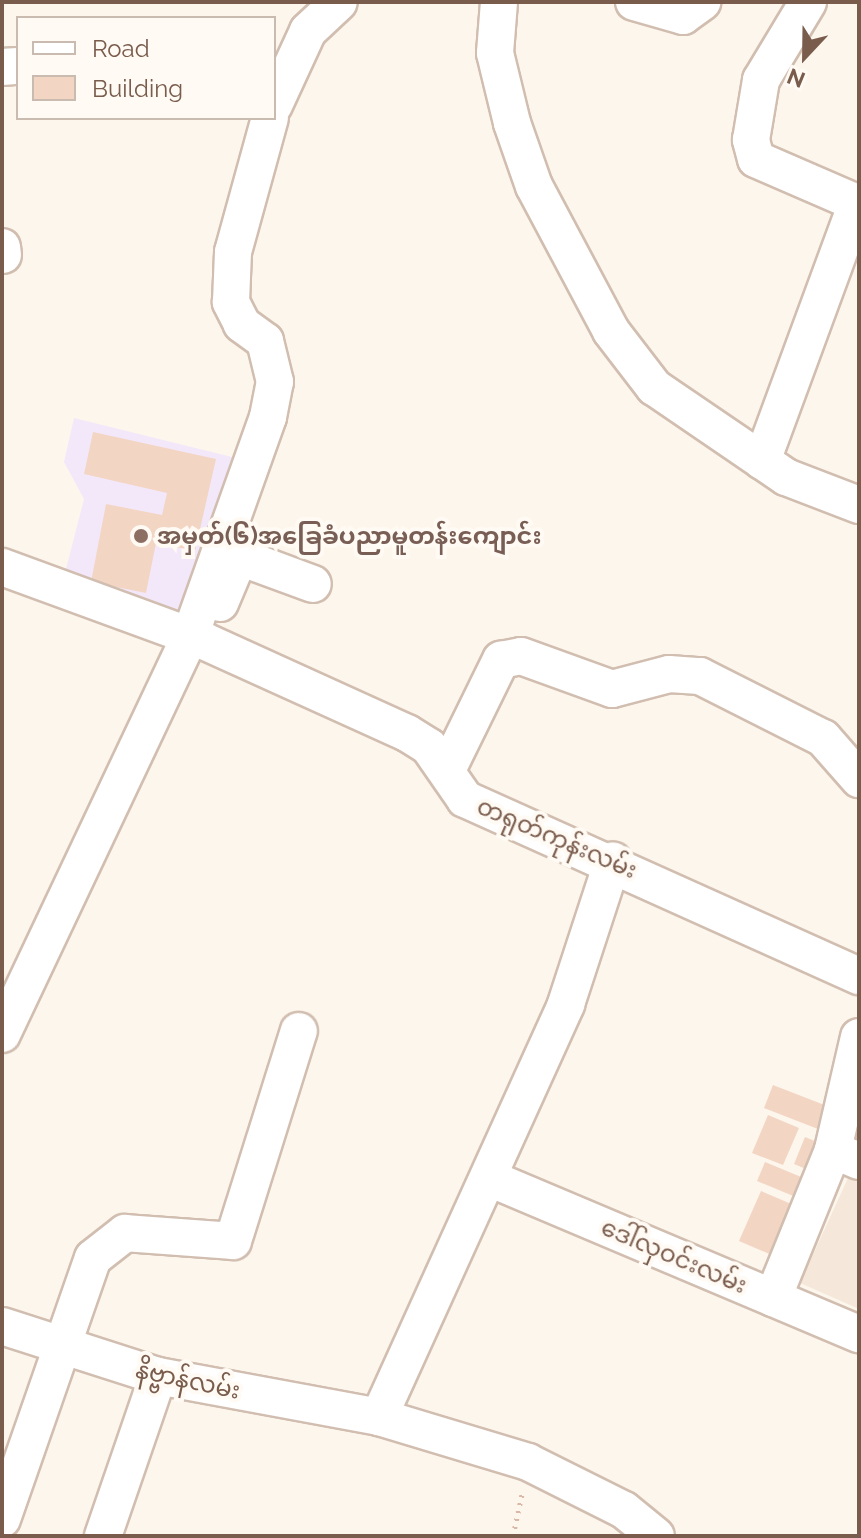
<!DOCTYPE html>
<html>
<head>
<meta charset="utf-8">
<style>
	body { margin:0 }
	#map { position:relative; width:861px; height:1538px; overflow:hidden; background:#fdf6ec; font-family:Raleway,"Noto Sans Myanmar",sans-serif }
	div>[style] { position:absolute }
	.residential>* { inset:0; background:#f5e8da }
	.education>* { inset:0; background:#f3e8fa }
	.building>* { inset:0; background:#f3d5c3 }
	.path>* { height:5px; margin-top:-2.5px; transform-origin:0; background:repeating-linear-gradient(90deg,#d9b8a5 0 2px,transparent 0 8px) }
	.roads { filter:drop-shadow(2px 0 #d1beb0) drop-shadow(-2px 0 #d1beb0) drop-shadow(0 2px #d1beb0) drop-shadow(0 -2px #d1beb0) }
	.minor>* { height:36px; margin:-18px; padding:0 18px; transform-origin:18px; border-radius:18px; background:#fff }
	.dots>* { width:22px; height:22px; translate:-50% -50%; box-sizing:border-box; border:4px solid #fffaf3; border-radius:50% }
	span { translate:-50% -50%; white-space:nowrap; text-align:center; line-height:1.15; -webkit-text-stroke:8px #fffaf3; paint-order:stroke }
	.education-label { font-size:24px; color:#785e54; font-weight:700 }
	.left { translate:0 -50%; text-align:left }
	.street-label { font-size:24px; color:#7a5c4d }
	.frame { position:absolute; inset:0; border:4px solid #7a5c4d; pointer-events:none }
	.legend { position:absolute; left:16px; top:16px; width:260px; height:104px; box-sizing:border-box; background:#fffaf3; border:2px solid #cabbb1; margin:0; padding:10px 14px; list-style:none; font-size:24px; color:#7a5c4d }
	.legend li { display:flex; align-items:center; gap:16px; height:40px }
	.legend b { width:40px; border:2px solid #cabbb1 }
	.north { position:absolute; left:765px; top:16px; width:80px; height:80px; -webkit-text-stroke:6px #fffaf3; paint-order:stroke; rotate:202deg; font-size:22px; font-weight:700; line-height:32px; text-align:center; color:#7a5c4d }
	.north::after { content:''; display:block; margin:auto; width:28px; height:36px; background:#7a5c4d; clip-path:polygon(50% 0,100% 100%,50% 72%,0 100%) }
</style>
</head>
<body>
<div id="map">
	<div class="residential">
		<i style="clip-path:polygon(859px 1154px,859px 1309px,800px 1283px)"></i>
	</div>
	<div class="education">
		<i style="clip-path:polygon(74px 418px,236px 458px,181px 612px,65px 573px,84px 499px,64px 462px)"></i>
	</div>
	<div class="building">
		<i style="clip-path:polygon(93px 432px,216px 459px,195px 551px,156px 543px,146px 593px,91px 582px,106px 504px,162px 515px,167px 493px,84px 474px)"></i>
		<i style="clip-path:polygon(773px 1085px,827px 1106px,818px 1129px,764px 1108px)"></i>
		<i style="clip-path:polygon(768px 1115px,799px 1128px,783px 1165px,752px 1153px)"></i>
		<i style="clip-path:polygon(805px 1137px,827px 1146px,816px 1173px,794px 1164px)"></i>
		<i style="clip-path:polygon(765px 1162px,806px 1179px,798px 1198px,757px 1181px)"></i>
		<i style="clip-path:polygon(761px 1191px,796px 1206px,774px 1256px,739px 1241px)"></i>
	</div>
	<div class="path">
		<i style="left:513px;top:1536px;width:43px;rotate:-77.9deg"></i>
	</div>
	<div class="roads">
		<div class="minor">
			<i style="left:499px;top:2px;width:51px;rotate:94.5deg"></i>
			<i style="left:495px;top:53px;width:72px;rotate:76.3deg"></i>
			<i style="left:512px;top:123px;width:67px;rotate:70.8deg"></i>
			<i style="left:534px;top:186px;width:164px;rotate:62deg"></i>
			<i style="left:611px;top:331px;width:71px;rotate:52.5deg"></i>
			<i style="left:654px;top:387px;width:160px;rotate:34.3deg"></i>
			<i style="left:786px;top:477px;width:78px;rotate:21deg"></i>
			<i style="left:634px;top:2px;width:51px;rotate:15.9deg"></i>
			<i style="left:683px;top:16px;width:24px;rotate:-36deg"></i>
			<i style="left:2px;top:67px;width:16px;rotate:-4deg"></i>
			<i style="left:274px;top:105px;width:81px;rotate:-65.3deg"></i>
			<i style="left:308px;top:31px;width:42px;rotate:-43.1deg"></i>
			<i style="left:2px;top:247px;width:8px;rotate:83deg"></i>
			<i style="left:762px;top:461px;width:275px;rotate:-69.8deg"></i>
			<i style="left:857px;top:203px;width:110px;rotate:-156.5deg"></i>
			<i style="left:756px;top:159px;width:20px;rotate:-105deg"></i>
			<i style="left:751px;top:140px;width:61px;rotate:-80.5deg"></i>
			<i style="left:761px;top:80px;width:91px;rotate:-58.9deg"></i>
			<i style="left:2px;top:567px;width:215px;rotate:20.1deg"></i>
			<i style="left:204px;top:641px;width:223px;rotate:24.4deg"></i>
			<i style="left:407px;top:733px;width:26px;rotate:32deg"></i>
			<i style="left:429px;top:747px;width:63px;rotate:55.3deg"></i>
			<i style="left:465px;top:799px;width:432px;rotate:24.2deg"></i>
			<i style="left:220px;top:603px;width:41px;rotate:-67.2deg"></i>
			<i style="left:236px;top:565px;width:13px;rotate:-23deg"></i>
			<i style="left:248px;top:560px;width:69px;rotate:20.3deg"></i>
			<i style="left:447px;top:770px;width:123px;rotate:-63.9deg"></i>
			<i style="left:501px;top:660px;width:20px;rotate:-11deg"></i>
			<i style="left:521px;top:656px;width:97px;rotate:19.9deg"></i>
			<i style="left:612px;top:689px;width:59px;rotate:-14.7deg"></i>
			<i style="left:669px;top:674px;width:31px;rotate:4deg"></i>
			<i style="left:700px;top:676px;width:138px;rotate:26.8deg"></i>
			<i style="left:823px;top:738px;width:55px;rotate:48.7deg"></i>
			<i style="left:2px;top:1034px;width:440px;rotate:-64.7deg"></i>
			<i style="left:190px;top:636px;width:232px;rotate:-70.4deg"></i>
			<i style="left:268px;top:417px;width:36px;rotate:-79deg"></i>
			<i style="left:275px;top:382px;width:42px;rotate:-103.7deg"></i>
			<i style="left:265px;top:341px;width:29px;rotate:-144deg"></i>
			<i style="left:242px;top:324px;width:25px;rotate:-117deg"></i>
			<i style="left:231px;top:302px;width:50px;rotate:-87.7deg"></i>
			<i style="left:233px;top:252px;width:139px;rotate:-74.6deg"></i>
			<i style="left:859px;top:1037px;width:116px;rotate:103deg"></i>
			<i style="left:833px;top:1150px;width:28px;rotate:23deg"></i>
			<i style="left:489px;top:1178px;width:402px;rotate:22.9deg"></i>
			<i style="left:773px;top:1298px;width:160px;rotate:-67.9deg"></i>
			<i style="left:2px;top:1326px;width:164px;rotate:17.8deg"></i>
			<i style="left:158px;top:1376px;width:225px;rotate:10.5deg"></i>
			<i style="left:379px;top:1417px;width:156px;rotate:16.8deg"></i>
			<i style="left:528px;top:1462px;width:107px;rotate:26.6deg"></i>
			<i style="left:624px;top:1510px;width:41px;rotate:39.1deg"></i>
			<i style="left:379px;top:1417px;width:453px;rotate:-65.6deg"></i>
			<i style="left:566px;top:1004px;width:151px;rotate:-71.9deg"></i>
			<i style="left:2px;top:1519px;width:276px;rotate:-70.8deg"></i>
			<i style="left:93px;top:1258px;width:41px;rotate:-38deg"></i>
			<i style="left:125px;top:1233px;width:108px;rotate:4.2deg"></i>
			<i style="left:233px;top:1241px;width:220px;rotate:-72.6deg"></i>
			<i style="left:103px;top:1536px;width:169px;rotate:-71deg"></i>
		</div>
	</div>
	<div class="dots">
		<i style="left:141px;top:536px;background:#8d6e63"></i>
	</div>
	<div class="education-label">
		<span class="left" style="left:157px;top:536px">အမှတ်(၆)အခြေခံပညာမူတန်းကျောင်း</span>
	</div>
	<div class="street-label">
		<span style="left:557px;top:838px;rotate:23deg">တရုတ်ကုန်းလမ်း</span>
		<span style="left:674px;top:1256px;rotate:23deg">ဒေါ်လှဝင်းလမ်း</span>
		<span style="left:188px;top:1380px;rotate:12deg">နိဗ္ဗာန်လမ်း</span>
	</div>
	<div class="frame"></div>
	<ul class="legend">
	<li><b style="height:10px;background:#fff"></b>Road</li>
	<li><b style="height:22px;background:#f3d5c3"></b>Building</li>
	</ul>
	<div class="north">N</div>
</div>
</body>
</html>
